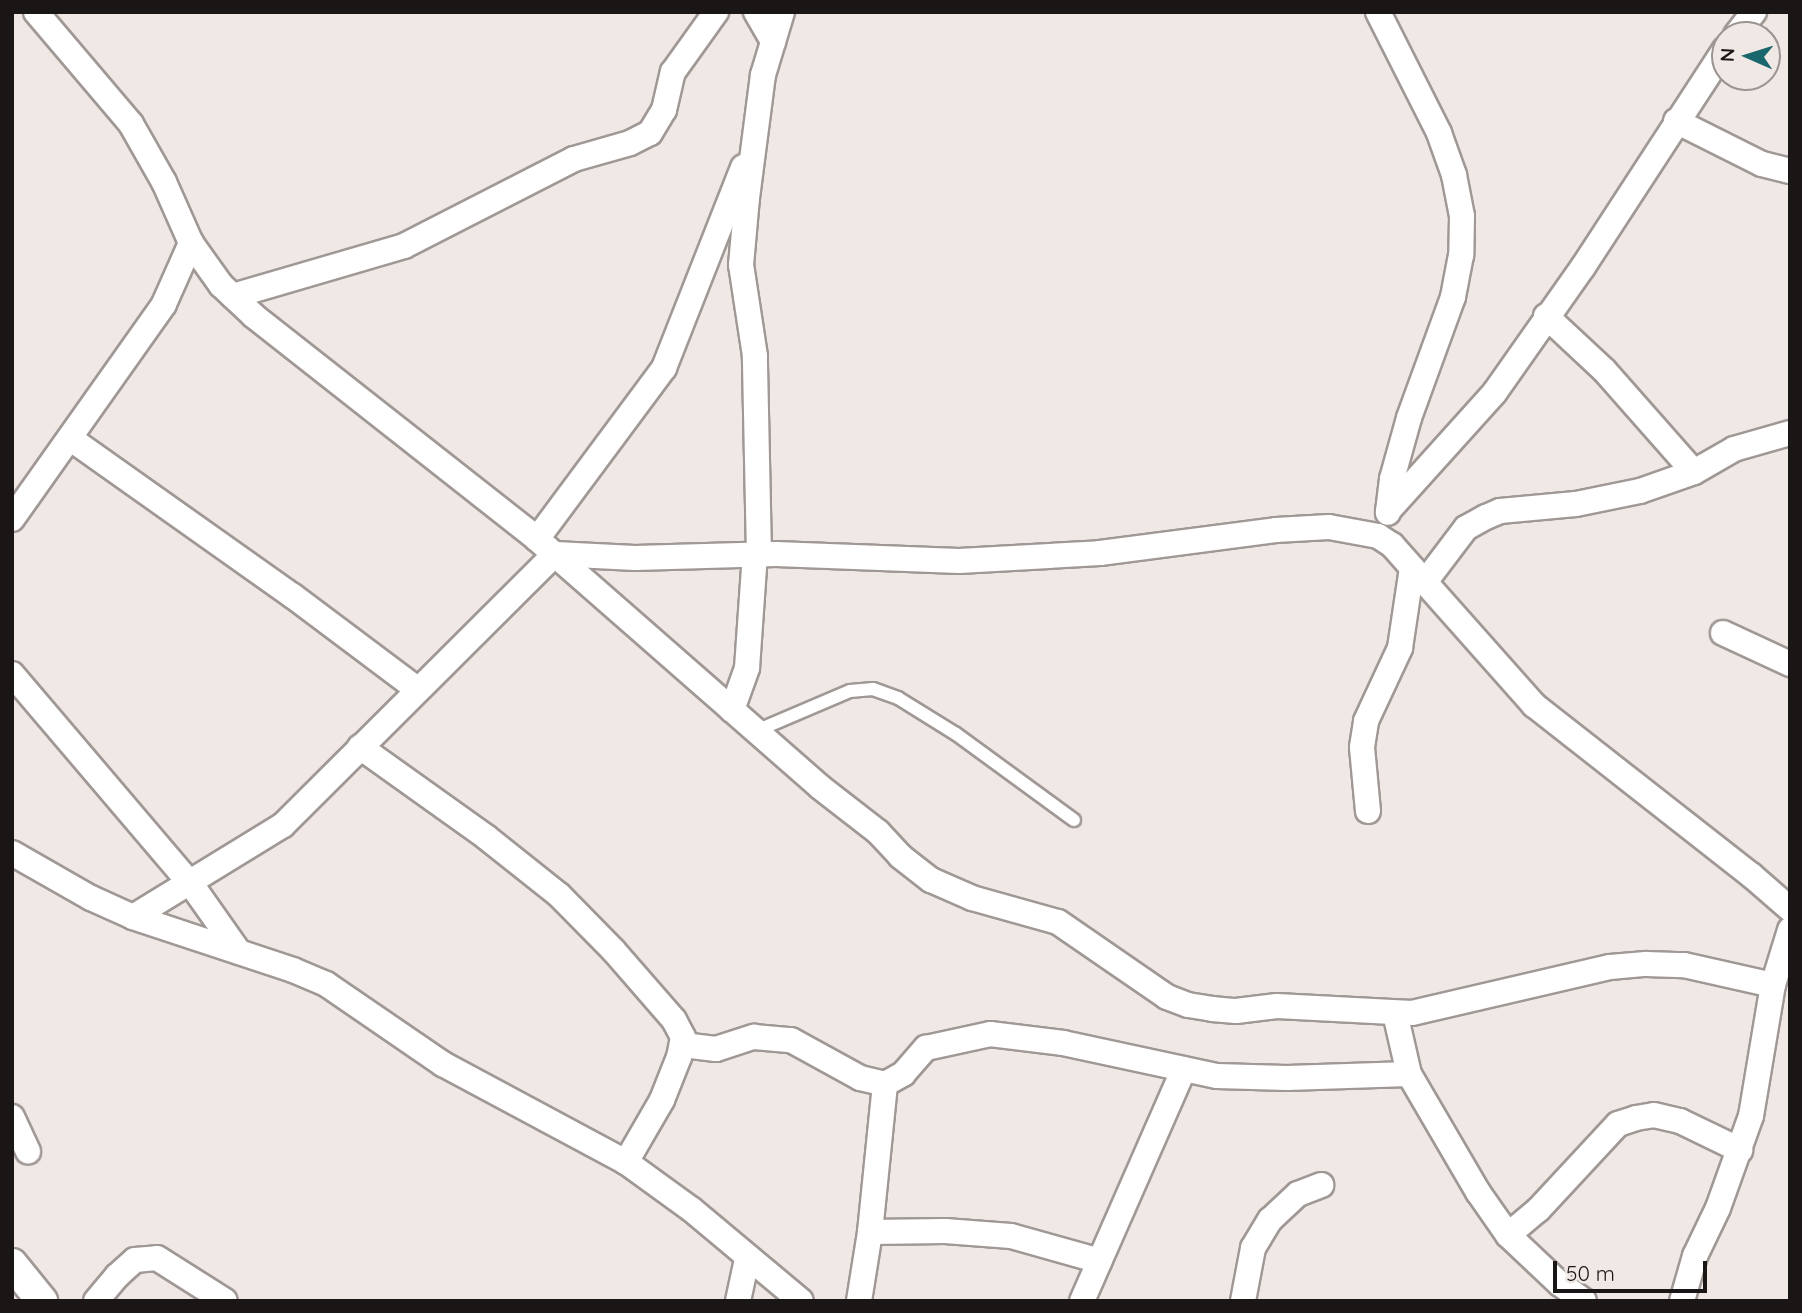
<!DOCTYPE html>
<html>
<head>
<meta charset="utf-8">
<style>
	body { margin:0 }
	#map { position:relative; width:1802px; height:1313px; overflow:hidden; background:#f0e8e4; font-family:Quicksand,sans-serif }
	div>[style] { position:absolute }
	.roads { filter:drop-shadow(2px 0 #a09895) drop-shadow(-2px 0 #a09895) drop-shadow(0 2px #a09895) drop-shadow(0 -2px #a09895) }
	.service>* { height:12px; margin:-6px; padding:0 6px; transform-origin:6px; border-radius:6px; background:#fff }
	.minor>* { height:24px; margin:-12px; padding:0 12px; transform-origin:12px; border-radius:12px; background:#fff }
	.tertiary>* { height:30px; margin:-15px; padding:0 15px; transform-origin:15px; border-radius:15px; background:#fff }
	span { translate:-50% -50%; white-space:nowrap; text-align:center; line-height:1.15; -webkit-text-stroke:5px #f0e8e4; paint-order:stroke }
	.frame { position:absolute; inset:0; border:14px solid #191615; pointer-events:none }
	.north { position:absolute; left:1711px; top:21px; width:70px; height:70px; box-sizing:border-box; background:#f0e8e4; border:2px solid #9a9491; border-radius:50%; rotate:273deg; font-size:19px; font-weight:700; line-height:28px; text-align:center; color:#191615 }
	.north::after { content:''; display:block; margin:auto; width:24px; height:32px; background:#19676d; clip-path:polygon(50% 0,100% 100%,50% 72%,0 100%) }
	.scale { position:absolute; left:1553px; top:1261px; width:154px; height:32px; box-sizing:border-box; border:4px solid #191615; border-top:0; padding-left:9px; font-size:21px; line-height:24px; white-space:nowrap; color:#191615; -webkit-text-stroke:5px #f0e8e4; paint-order:stroke }
</style>
</head>
<body>
<div id="map">
	<div class="roads">
		<div class="service">
			<i style="left:756px;top:731px;width:102px;rotate:-23.1deg"></i>
			<i style="left:850px;top:691px;width:23px;rotate:-5deg"></i>
			<i style="left:873px;top:689px;width:27px;rotate:20deg"></i>
			<i style="left:898px;top:698px;width:68px;rotate:31.8deg"></i>
			<i style="left:956px;top:734px;width:146px;rotate:36.1deg"></i>
		</div>
		<div class="minor">
			<i style="left:36px;top:12px;width:147px;rotate:49.7deg"></i>
			<i style="left:131px;top:124px;width:67px;rotate:60.4deg"></i>
			<i style="left:164px;top:182px;width:67px;rotate:66.1deg"></i>
			<i style="left:191px;top:243px;width:52px;rotate:54.5deg"></i>
			<i style="left:221px;top:285px;width:45px;rotate:43.2deg"></i>
			<i style="left:254px;top:316px;width:360px;rotate:38.2deg"></i>
			<i style="left:537px;top:539px;width:376px;rotate:41.2deg"></i>
			<i style="left:820px;top:787px;width:73px;rotate:37.8deg"></i>
			<i style="left:878px;top:832px;width:33px;rotate:47deg"></i>
			<i style="left:900px;top:856px;width:39px;rotate:38deg"></i>
			<i style="left:931px;top:880px;width:45px;rotate:23.7deg"></i>
			<i style="left:972px;top:898px;width:89px;rotate:15.6deg"></i>
			<i style="left:1058px;top:922px;width:132px;rotate:34.5deg"></i>
			<i style="left:1167px;top:997px;width:22px;rotate:21deg"></i>
			<i style="left:1188px;top:1005px;width:24px;rotate:9deg"></i>
			<i style="left:1212px;top:1009px;width:24px;rotate:5deg"></i>
			<i style="left:1236px;top:1011px;width:41px;rotate:-7deg"></i>
			<i style="left:1277px;top:1006px;width:135px;rotate:3deg"></i>
			<i style="left:1412px;top:1013px;width:203px;rotate:-13.1deg"></i>
			<i style="left:1610px;top:967px;width:36px;rotate:-5deg"></i>
			<i style="left:1646px;top:964px;width:38px;rotate:2deg"></i>
			<i style="left:1684px;top:965px;width:91px;rotate:12.7deg"></i>
			<i style="left:756px;top:12px;width:34px;rotate:60deg"></i>
			<i style="left:1378px;top:12px;width:136px;rotate:63.2deg"></i>
			<i style="left:1439px;top:133px;width:45px;rotate:70.3deg"></i>
			<i style="left:1454px;top:175px;width:42px;rotate:79deg"></i>
			<i style="left:1462px;top:216px;width:39px;rotate:91deg"></i>
			<i style="left:1461px;top:255px;width:43px;rotate:100.8deg"></i>
			<i style="left:1453px;top:297px;width:129px;rotate:110deg"></i>
			<i style="left:1409px;top:418px;width:63px;rotate:105.6deg"></i>
			<i style="left:1392px;top:479px;width:34px;rotate:97deg"></i>
			<i style="left:1736px;top:35px;width:29px;rotate:-52deg"></i>
			<i style="left:1676px;top:121px;width:96px;rotate:26.6deg"></i>
			<i style="left:1762px;top:164px;width:29px;rotate:14deg"></i>
			<i style="left:233px;top:296px;width:178px;rotate:-16.3deg"></i>
			<i style="left:404px;top:246px;width:191px;rotate:-27.1deg"></i>
			<i style="left:574px;top:159px;width:58px;rotate:-15.9deg"></i>
			<i style="left:630px;top:143px;width:22px;rotate:-27deg"></i>
			<i style="left:650px;top:133px;width:27px;rotate:-59deg"></i>
			<i style="left:664px;top:110px;width:39px;rotate:-77deg"></i>
			<i style="left:673px;top:72px;width:74px;rotate:-54.4deg"></i>
			<i style="left:1546px;top:316px;width:79px;rotate:43deg"></i>
			<i style="left:1604px;top:370px;width:136px;rotate:48.6deg"></i>
			<i style="left:71px;top:439px;width:272px;rotate:35.3deg"></i>
			<i style="left:293px;top:596px;width:156px;rotate:36.9deg"></i>
			<i style="left:1388px;top:511px;width:160px;rotate:-48deg"></i>
			<i style="left:1495px;top:392px;width:153px;rotate:-54.9deg"></i>
			<i style="left:1583px;top:267px;width:260px;rotate:-56.9deg"></i>
			<i style="left:12px;top:519px;width:263px;rotate:-54.7deg"></i>
			<i style="left:164px;top:304px;width:67px;rotate:-66.1deg"></i>
			<i style="left:537px;top:539px;width:213px;rotate:-53.4deg"></i>
			<i style="left:664px;top:368px;width:216px;rotate:-68.5deg"></i>
			<i style="left:759px;top:555px;width:199px;rotate:-91.2deg"></i>
			<i style="left:755px;top:356px;width:92px;rotate:-98.7deg"></i>
			<i style="left:741px;top:265px;width:67px;rotate:-84.9deg"></i>
			<i style="left:747px;top:198px;width:124px;rotate:-82.6deg"></i>
			<i style="left:763px;top:75px;width:66px;rotate:-73.2deg"></i>
			<i style="left:1425px;top:582px;width:68px;rotate:-52.8deg"></i>
			<i style="left:1466px;top:528px;width:23px;rotate:-29deg"></i>
			<i style="left:1486px;top:517px;width:15px;rotate:-23deg"></i>
			<i style="left:1500px;top:511px;width:76px;rotate:-5.3deg"></i>
			<i style="left:1576px;top:504px;width:65px;rotate:-11.5deg"></i>
			<i style="left:1640px;top:491px;width:57px;rotate:-19.4deg"></i>
			<i style="left:1694px;top:472px;width:46px;rotate:-29.9deg"></i>
			<i style="left:1734px;top:449px;width:58px;rotate:-15.9deg"></i>
			<i style="left:1723px;top:633px;width:74px;rotate:24.8deg"></i>
			<i style="left:12px;top:674px;width:276px;rotate:49.6deg"></i>
			<i style="left:191px;top:884px;width:83px;rotate:54.8deg"></i>
			<i style="left:732px;top:710px;width:45px;rotate:-70.3deg"></i>
			<i style="left:747px;top:668px;width:113px;rotate:-86deg"></i>
			<i style="left:360px;top:747px;width:155px;rotate:35.5deg"></i>
			<i style="left:486px;top:837px;width:93px;rotate:38.5deg"></i>
			<i style="left:559px;top:895px;width:78px;rotate:45.5deg"></i>
			<i style="left:614px;top:951px;width:91px;rotate:49deg"></i>
			<i style="left:674px;top:1020px;width:19px;rotate:62deg"></i>
			<i style="left:683px;top:1037px;width:20px;rotate:101deg"></i>
			<i style="left:679px;top:1057px;width:46px;rotate:111.6deg"></i>
			<i style="left:662px;top:1100px;width:72px;rotate:120.1deg"></i>
			<i style="left:1368px;top:811px;width:64px;rotate:-95.4deg"></i>
			<i style="left:1362px;top:747px;width:26px;rotate:-81deg"></i>
			<i style="left:1366px;top:721px;width:81px;rotate:-65deg"></i>
			<i style="left:1400px;top:648px;width:81px;rotate:-81.5deg"></i>
			<i style="left:12px;top:853px;width:91px;rotate:29.7deg"></i>
			<i style="left:91px;top:898px;width:46px;rotate:24.3deg"></i>
			<i style="left:133px;top:917px;width:169px;rotate:18.3deg"></i>
			<i style="left:293px;top:970px;width:36px;rotate:23deg"></i>
			<i style="left:326px;top:984px;width:142px;rotate:34.4deg"></i>
			<i style="left:443px;top:1064px;width:208px;rotate:28.2deg"></i>
			<i style="left:626px;top:1162px;width:80px;rotate:35.9deg"></i>
			<i style="left:691px;top:1209px;width:143px;rotate:39.9deg"></i>
			<i style="left:133px;top:917px;width:176px;rotate:-31.5deg"></i>
			<i style="left:283px;top:825px;width:384px;rotate:-44.9deg"></i>
			<i style="left:555px;top:554px;width:80px;rotate:2.9deg"></i>
			<i style="left:635px;top:558px;width:141px;rotate:-1.6deg"></i>
			<i style="left:776px;top:554px;width:183px;rotate:2.2deg"></i>
			<i style="left:959px;top:561px;width:141px;rotate:-3.2deg"></i>
			<i style="left:1100px;top:553px;width:177px;rotate:-7.4deg"></i>
			<i style="left:1276px;top:530px;width:53px;rotate:-3.2deg"></i>
			<i style="left:1329px;top:527px;width:50px;rotate:10.4deg"></i>
			<i style="left:1378px;top:536px;width:17px;rotate:33deg"></i>
			<i style="left:1392px;top:545px;width:214px;rotate:48.4deg"></i>
			<i style="left:1534px;top:705px;width:276px;rotate:38.1deg"></i>
			<i style="left:1751px;top:875px;width:52px;rotate:41.1deg"></i>
			<i style="left:1395px;top:1013px;width:63px;rotate:77.1deg"></i>
			<i style="left:1409px;top:1074px;width:137px;rotate:59.7deg"></i>
			<i style="left:1478px;top:1192px;width:52px;rotate:55.1deg"></i>
			<i style="left:1508px;top:1235px;width:71px;rotate:43.3deg"></i>
			<i style="left:1560px;top:1284px;width:29px;rotate:35deg"></i>
			<i style="left:683px;top:1045px;width:33px;rotate:7deg"></i>
			<i style="left:716px;top:1049px;width:40px;rotate:-18deg"></i>
			<i style="left:754px;top:1037px;width:37px;rotate:5deg"></i>
			<i style="left:791px;top:1040px;width:79px;rotate:28.8deg"></i>
			<i style="left:860px;top:1078px;width:26px;rotate:13deg"></i>
			<i style="left:885px;top:1084px;width:21px;rotate:-29deg"></i>
			<i style="left:903px;top:1074px;width:35px;rotate:-49deg"></i>
			<i style="left:926px;top:1048px;width:66px;rotate:-12.3deg"></i>
			<i style="left:990px;top:1034px;width:74px;rotate:7deg"></i>
			<i style="left:1063px;top:1043px;width:157px;rotate:12.1deg"></i>
			<i style="left:1217px;top:1076px;width:70px;rotate:1.6deg"></i>
			<i style="left:1287px;top:1078px;width:122px;rotate:-1.9deg"></i>
			<i style="left:12px;top:1117px;width:38px;rotate:65deg"></i>
			<i style="left:870px;top:1232px;width:75px;rotate:-0.8deg"></i>
			<i style="left:945px;top:1231px;width:66px;rotate:4.3deg"></i>
			<i style="left:1011px;top:1236px;width:92px;rotate:15.7deg"></i>
			<i style="left:1508px;top:1235px;width:39px;rotate:-40deg"></i>
			<i style="left:1538px;top:1210px;width:117px;rotate:-47.1deg"></i>
			<i style="left:1618px;top:1124px;width:19px;rotate:-18deg"></i>
			<i style="left:1636px;top:1118px;width:18px;rotate:-9deg"></i>
			<i style="left:1654px;top:1115px;width:27px;rotate:13deg"></i>
			<i style="left:1680px;top:1121px;width:67px;rotate:25.8deg"></i>
			<i style="left:96px;top:1301px;width:33px;rotate:-50deg"></i>
			<i style="left:117px;top:1276px;width:24px;rotate:-42deg"></i>
			<i style="left:135px;top:1260px;width:22px;rotate:-5deg"></i>
			<i style="left:157px;top:1258px;width:80px;rotate:32.3deg"></i>
			<i style="left:738px;top:1301px;width:43px;rotate:-77.9deg"></i>
			<i style="left:859px;top:1301px;width:70px;rotate:-80.9deg"></i>
			<i style="left:870px;top:1232px;width:149px;rotate:-84.2deg"></i>
			<i style="left:1082px;top:1301px;width:253px;rotate:-66.3deg"></i>
			<i style="left:1243px;top:1301px;width:54px;rotate:-79.3deg"></i>
			<i style="left:1253px;top:1248px;width:33px;rotate:-59deg"></i>
			<i style="left:1270px;top:1220px;width:38px;rotate:-43deg"></i>
			<i style="left:1298px;top:1194px;width:25px;rotate:-21deg"></i>
			<i style="left:1682px;top:1301px;width:47px;rotate:-73.9deg"></i>
			<i style="left:1695px;top:1256px;width:53px;rotate:-64.4deg"></i>
			<i style="left:1718px;top:1208px;width:98px;rotate:-70.3deg"></i>
			<i style="left:1751px;top:1116px;width:133px;rotate:-80.5deg"></i>
			<i style="left:1773px;top:985px;width:58px;rotate:-72.8deg"></i>
		</div>
		<div class="tertiary">
			<i style="left:12px;top:1264px;width:48px;rotate:51deg"></i>
		</div>
	</div>
	<div class="frame"></div>
	<div class="north">N</div>
	<div class="scale">50 m</div>
</div>
</body>
</html>
